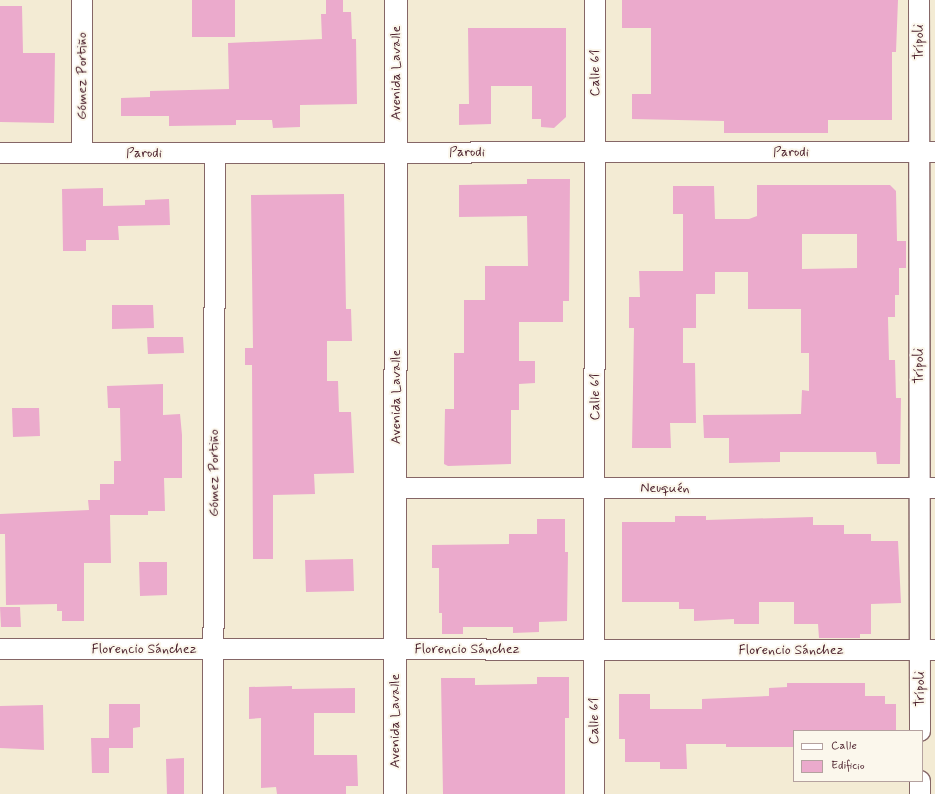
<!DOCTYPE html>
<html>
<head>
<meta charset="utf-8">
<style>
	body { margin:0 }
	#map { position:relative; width:935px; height:794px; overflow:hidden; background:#f3ebd4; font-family:Mynerve,sans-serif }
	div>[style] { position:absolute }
	.building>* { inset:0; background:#ebaacc }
	.roads { filter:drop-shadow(1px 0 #856666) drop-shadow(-1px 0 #856666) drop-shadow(0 1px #856666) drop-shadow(0 -1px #856666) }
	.street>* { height:20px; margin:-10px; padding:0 10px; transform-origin:10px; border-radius:10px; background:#fff }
	.primary>* { height:22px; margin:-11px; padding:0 11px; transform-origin:11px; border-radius:11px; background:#fff }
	span { translate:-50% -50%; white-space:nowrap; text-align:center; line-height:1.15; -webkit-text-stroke:4px #fbf7ec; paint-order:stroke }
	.street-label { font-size:14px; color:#4a1f2b }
	.legend { position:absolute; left:793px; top:730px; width:130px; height:52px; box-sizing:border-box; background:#fbf7ec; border:1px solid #b4a19f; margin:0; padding:5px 7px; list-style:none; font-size:12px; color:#4a1f2b }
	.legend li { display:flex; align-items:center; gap:8px; height:20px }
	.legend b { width:20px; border:1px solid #b4a19f }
</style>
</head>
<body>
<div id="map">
	<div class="building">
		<i style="clip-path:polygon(192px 0,235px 0,235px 37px,192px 37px)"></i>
		<i style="clip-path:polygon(326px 0,343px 0,343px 12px,351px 12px,352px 39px,356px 39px,357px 104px,300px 105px,300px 127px,273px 128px,272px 120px,236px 120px,236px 125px,169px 126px,169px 116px,121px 116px,121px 98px,150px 97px,150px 91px,229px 89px,228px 43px,322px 39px,321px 14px,326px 14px)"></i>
		<i style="clip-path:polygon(622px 0,898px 0,896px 52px,892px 52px,892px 120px,828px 120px,828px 133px,724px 133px,724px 121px,632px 119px,632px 94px,651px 94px,651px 28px,622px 28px)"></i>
		<i style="clip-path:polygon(0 6px,22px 6px,23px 53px,55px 53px,54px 123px,0 122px)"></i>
		<i style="clip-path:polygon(468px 28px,566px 28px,566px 117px,554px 128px,541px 127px,541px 119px,532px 119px,532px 86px,491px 86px,491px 124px,459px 125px,459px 104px,469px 104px)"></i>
		<i style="clip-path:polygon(527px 179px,570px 179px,569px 301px,563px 301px,563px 322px,519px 322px,519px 361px,535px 361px,535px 383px,519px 384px,519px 410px,511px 410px,511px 464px,448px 466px,444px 464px,445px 409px,454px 409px,454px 353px,464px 353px,464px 300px,485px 300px,485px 266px,528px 266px,527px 216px,459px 217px,459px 185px,527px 184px)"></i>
		<i style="clip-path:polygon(evenodd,757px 185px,890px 185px,896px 191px,897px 241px,906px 241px,906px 268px,899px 268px,899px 295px,895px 295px,895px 317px,888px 317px,889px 360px,895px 360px,896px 398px,901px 398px,900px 464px,877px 464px,876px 452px,780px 452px,780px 462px,729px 463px,729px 438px,704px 438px,703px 415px,801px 414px,802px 390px,809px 391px,809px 353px,801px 353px,801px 309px,748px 309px,748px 272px,715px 272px,715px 294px,696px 294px,696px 328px,683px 328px,683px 363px,695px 363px,696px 423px,670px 423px,671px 448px,632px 448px,634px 328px,629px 328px,629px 297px,640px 297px,639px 271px,683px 271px,683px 214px,673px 214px,673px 186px,714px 186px,715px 219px,749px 219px,757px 216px,757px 185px,802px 234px,857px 234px,857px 268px,802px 269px,802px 234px)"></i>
		<i style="clip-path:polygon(103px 188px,103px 206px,145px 205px,145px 200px,169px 199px,170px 225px,118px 226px,119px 240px,86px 240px,86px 251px,63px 251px,62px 189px)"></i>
		<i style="clip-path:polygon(344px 194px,346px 309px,351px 309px,352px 341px,327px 341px,327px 381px,338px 381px,339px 412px,351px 412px,354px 473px,314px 474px,315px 494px,273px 495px,273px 559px,253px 559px,252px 365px,245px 365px,245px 348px,253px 348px,251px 195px)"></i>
		<i style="clip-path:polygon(112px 305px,153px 305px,154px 328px,112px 329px)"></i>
		<i style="clip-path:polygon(147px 337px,183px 337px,184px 353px,148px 354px)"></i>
		<i style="clip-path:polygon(163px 384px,163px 415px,180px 414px,182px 435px,182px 478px,164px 478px,165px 511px,148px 511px,148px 515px,110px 515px,111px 563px,84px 563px,84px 621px,62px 621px,62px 611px,57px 611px,57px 604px,6px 605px,5px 534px,0 534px,0 514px,89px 510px,88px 500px,100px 500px,100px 484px,114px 484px,114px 461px,121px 461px,120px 408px,108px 408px,107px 386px)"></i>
		<i style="clip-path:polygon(12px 408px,39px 408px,40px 436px,13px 437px)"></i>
		<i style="clip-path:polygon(675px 516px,706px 516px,706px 520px,813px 517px,813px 525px,844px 525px,844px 534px,871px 534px,871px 541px,898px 541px,901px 603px,871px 604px,871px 634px,860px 634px,860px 638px,819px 638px,818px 624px,794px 624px,794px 602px,759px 602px,759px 624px,734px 624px,734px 619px,694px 621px,694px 609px,679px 609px,679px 602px,622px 602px,622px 522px,675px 522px)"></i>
		<i style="clip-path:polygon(537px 519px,565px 519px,565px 552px,568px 552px,567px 621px,539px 622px,539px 632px,513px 633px,513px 627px,463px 627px,463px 634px,442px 634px,442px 613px,439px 613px,439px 568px,432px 568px,432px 545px,509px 544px,509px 534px,537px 534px)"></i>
		<i style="clip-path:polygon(353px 559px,354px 591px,306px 592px,305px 560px)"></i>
		<i style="clip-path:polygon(139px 562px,167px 562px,167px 595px,140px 596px)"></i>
		<i style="clip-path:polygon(0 607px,20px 607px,21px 627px,1px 627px)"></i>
		<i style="clip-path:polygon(537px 677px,569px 677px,569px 718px,565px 718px,565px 794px,443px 794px,441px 678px,475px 678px,475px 685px,537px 684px)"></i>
		<i style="clip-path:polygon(787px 683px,865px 683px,865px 696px,885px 696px,885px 704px,896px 704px,896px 731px,794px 731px,794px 747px,726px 747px,726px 744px,686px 744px,687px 769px,660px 769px,660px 762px,625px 762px,625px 739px,619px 739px,619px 694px,650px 694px,650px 709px,702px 709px,702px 699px,769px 696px,769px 688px,787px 687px)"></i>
		<i style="clip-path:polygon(292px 686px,292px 689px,355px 688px,355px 713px,314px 713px,314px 755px,357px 755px,358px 786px,346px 786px,346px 794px,277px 794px,276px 787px,261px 788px,261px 718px,249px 719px,249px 687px)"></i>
		<i style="clip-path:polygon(109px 704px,140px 704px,140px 727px,133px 728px,133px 748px,109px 748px)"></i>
		<i style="clip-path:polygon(43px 705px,44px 750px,0 748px,0 706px)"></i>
		<i style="clip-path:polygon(91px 738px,109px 738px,109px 773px,92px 773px)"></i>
		<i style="clip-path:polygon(184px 758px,184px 794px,167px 794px,166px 759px)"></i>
	</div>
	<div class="roads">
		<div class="street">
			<i style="left:919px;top:0;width:731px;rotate:89.92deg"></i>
			<i style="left:0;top:153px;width:935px;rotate:-0.06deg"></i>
			<i style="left:82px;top:153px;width:153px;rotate:-90deg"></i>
			<i style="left:396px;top:488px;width:539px"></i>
			<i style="left:0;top:649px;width:935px;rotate:0.06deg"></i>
			<i style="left:920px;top:781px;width:13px;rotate:90deg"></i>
			<i style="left:213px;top:794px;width:641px;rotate:-89.82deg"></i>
			<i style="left:594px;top:794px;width:794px;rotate:-89.93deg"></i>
		</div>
		<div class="primary">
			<i style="left:395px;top:794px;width:794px;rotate:-89.93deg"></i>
		</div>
	</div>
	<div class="street-label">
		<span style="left:919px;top:42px;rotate:-90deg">Trípoli</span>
		<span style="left:396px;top:73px;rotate:-90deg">Avenida Lavalle</span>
		<span style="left:595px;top:73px;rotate:-90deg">Calle 61</span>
		<span style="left:82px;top:76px;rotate:-90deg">Gómez Portiño</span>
		<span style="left:467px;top:152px">Parodi</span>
		<span style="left:791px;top:152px">Parodi</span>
		<span style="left:144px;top:153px">Parodi</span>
		<span style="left:919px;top:366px;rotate:-90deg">Trípoli</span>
		<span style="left:396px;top:397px;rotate:-90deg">Avenida Lavalle</span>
		<span style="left:595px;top:397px;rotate:-90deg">Calle 61</span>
		<span style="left:214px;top:473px;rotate:-90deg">Gómez Portiño</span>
		<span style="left:665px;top:488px">Neuquén</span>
		<span style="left:144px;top:649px">Florencio Sánchez</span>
		<span style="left:467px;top:649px">Florencio Sánchez</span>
		<span style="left:791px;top:650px">Florencio Sánchez</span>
		<span style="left:920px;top:689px;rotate:-90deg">Trípoli</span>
		<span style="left:395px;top:721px;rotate:-90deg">Avenida Lavalle</span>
		<span style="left:594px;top:721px;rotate:-90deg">Calle 61</span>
	</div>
	<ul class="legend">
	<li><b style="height:5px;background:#fff"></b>Calle</li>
	<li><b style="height:11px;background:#ebaacc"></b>Edificio</li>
	</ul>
</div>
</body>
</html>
